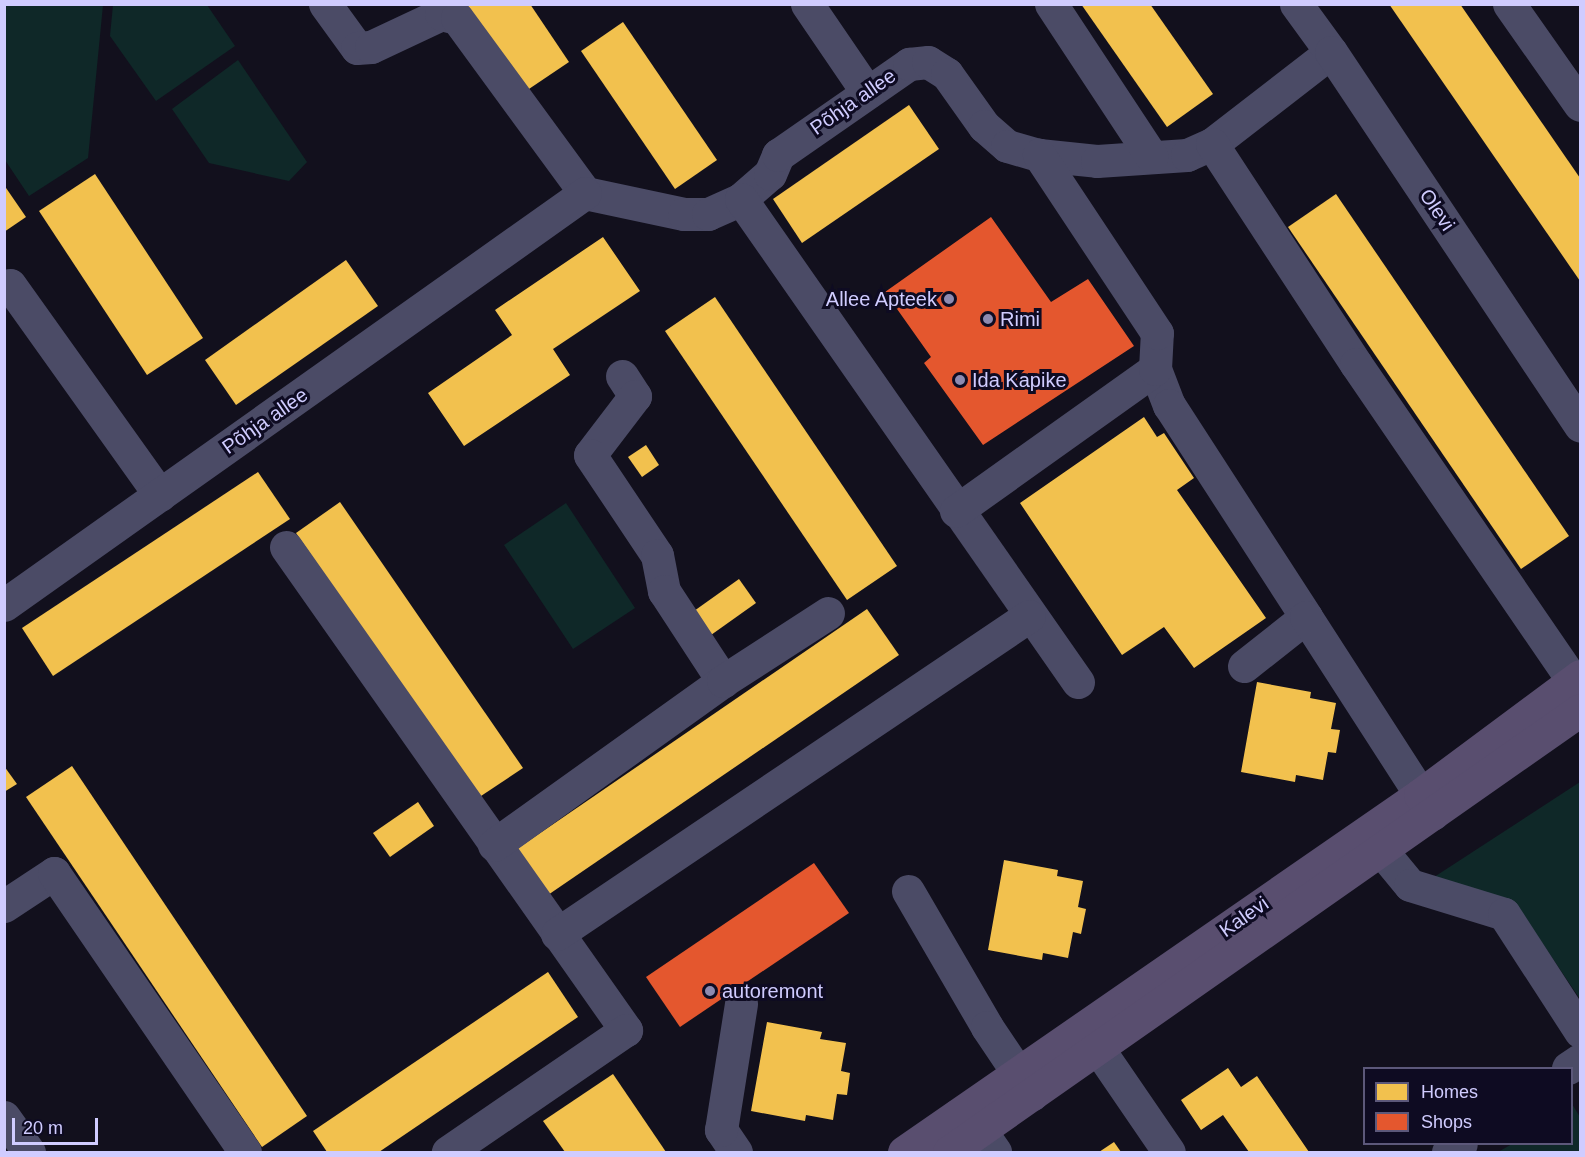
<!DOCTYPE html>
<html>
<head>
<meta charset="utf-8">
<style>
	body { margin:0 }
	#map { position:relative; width:1585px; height:1157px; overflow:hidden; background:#12101d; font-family:Arial,sans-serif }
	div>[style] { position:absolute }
	.green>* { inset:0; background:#0f2828 }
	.homes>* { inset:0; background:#f2c14e }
	.shops>* { inset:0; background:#e4572e }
	.minor>* { height:33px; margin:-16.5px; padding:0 16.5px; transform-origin:16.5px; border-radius:16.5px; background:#4b4b66 }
	.major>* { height:33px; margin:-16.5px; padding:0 16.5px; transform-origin:16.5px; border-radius:16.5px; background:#594e6f }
	.dots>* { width:16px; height:16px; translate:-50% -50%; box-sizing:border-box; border:3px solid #0e0b22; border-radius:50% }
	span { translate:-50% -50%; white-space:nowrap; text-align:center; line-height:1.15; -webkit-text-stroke:6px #0e0b22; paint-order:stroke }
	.street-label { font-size:20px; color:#d0ccff }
	.poi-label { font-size:20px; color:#d0ccff }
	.right { translate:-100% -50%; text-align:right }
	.left { translate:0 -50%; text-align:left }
	.frame { position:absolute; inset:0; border:6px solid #d0ccff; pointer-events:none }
	.legend { position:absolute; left:1363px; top:1067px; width:210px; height:78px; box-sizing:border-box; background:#0e0b22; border:2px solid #5c587a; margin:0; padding:8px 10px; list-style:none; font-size:18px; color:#d0ccff }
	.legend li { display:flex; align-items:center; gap:12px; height:30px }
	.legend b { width:30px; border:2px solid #5c587a }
	.scale { position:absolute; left:12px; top:1118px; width:86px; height:27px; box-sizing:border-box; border:3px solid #d0ccff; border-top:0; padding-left:8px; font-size:18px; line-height:21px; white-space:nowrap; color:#d0ccff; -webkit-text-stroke:4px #0e0b22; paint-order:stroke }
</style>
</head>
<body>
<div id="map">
	<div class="green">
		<i style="clip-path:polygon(4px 5px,103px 5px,88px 158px,29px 196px,5px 160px)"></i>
		<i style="clip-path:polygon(113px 5px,207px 5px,235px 46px,156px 101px,110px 36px)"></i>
		<i style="clip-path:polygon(238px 60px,307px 162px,289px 181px,209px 163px,172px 109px)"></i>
		<i style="clip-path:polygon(566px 503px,635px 608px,573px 649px,504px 545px)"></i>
		<i style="clip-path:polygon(1580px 782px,1580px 999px,1518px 907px,1428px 881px)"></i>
		<i style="clip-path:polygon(1572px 1104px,1580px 1117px,1580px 1152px,1498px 1152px,1512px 1144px,1572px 1144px)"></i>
	</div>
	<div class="homes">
		<i style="clip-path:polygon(464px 4px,530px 4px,569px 62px,523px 93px)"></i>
		<i style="clip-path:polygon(1081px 4px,1150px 4px,1213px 94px,1167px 127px)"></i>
		<i style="clip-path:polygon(1389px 4px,1460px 4px,1580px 178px,1580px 281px)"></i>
		<i style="clip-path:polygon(623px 22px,717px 160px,675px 189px,581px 51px)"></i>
		<i style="clip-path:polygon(909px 105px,939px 149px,802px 243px,773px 199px)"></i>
		<i style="clip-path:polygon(95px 174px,203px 338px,147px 375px,39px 211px)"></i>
		<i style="clip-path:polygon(4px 185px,26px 217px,4px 232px)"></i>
		<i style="clip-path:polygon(1336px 194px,1569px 536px,1521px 569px,1288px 227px)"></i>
		<i style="clip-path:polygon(603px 237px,640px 291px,553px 349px,570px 375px,464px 446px,428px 393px,512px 335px,495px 310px)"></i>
		<i style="clip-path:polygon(346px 260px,378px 306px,236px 405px,205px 360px)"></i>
		<i style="clip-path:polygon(715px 297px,897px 566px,847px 600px,665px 331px)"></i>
		<i style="clip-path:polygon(1144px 417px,1157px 437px,1164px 433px,1194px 478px,1177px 490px,1266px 618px,1194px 668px,1164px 627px,1122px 655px,1020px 503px)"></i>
		<i style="clip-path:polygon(646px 445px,659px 465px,642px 477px,628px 457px)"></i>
		<i style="clip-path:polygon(258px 472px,290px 519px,53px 676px,22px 628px)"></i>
		<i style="clip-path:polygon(340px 502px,523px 768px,478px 798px,296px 533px)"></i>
		<i style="clip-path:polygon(739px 579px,756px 603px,711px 635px,694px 611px)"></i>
		<i style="clip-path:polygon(867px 609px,899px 655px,545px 897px,514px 851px)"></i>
		<i style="clip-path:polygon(1257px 682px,1311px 692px,1310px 698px,1336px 703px,1331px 729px,1340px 730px,1336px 753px,1328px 752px,1323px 780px,1296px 775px,1295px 782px,1241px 772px)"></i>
		<i style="clip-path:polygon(4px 766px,17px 784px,4px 792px)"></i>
		<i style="clip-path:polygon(72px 766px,307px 1116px,262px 1147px,26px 797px)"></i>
		<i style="clip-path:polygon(418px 802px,434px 826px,390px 857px,373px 833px)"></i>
		<i style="clip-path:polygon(1004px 860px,1058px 870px,1057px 876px,1083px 881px,1078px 907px,1086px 909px,1081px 934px,1073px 932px,1068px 958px,1043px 953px,1042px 960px,988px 950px)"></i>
		<i style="clip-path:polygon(548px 972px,578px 1017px,379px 1152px,327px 1152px,313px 1131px)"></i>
		<i style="clip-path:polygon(767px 1022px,822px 1032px,820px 1039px,846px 1043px,841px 1071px,850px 1073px,847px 1095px,837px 1094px,833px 1120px,806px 1115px,805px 1121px,751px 1111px)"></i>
		<i style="clip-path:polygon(1228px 1068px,1241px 1087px,1257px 1076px,1309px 1152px,1249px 1152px,1223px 1115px,1201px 1130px,1181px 1100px)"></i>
		<i style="clip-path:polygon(613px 1074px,666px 1152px,565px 1152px,543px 1121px)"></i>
		<i style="clip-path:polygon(1114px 1142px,1121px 1152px,1099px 1152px)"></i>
	</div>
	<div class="shops">
		<i style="clip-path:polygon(991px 217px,1051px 302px,1088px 279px,1134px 346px,983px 445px,924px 363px,931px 357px,885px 292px)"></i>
		<i style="clip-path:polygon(814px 863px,849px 913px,680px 1027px,646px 977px)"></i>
	</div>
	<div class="minor">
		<i style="left:325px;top:4px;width:54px;rotate:54deg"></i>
		<i style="left:357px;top:48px;width:14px;rotate:-4deg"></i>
		<i style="left:371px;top:47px;width:77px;rotate:-25.2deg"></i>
		<i style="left:441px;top:14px;width:16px;rotate:14deg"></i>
		<i style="left:457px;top:18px;width:217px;rotate:53.8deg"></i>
		<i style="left:585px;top:193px;width:101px;rotate:12deg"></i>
		<i style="left:684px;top:214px;width:24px"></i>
		<i style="left:708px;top:214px;width:36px;rotate:-24deg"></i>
		<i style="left:741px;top:199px;width:38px;rotate:-41deg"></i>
		<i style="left:770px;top:174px;width:21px;rotate:-67deg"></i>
		<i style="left:778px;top:155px;width:160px;rotate:-34.8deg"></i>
		<i style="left:909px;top:64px;width:19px;rotate:-6deg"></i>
		<i style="left:928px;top:62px;width:22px;rotate:32deg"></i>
		<i style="left:947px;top:74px;width:64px;rotate:54.6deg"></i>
		<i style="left:984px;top:126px;width:30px;rotate:41deg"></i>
		<i style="left:1007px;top:146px;width:33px;rotate:16deg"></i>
		<i style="left:1039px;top:155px;width:58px;rotate:5.9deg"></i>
		<i style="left:1097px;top:161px;width:90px;rotate:-3.8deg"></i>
		<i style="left:1187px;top:155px;width:27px;rotate:-24deg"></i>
		<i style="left:1212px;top:144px;width:150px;rotate:-37.7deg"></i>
		<i style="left:807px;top:4px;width:107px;rotate:55.7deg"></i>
		<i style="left:1051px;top:4px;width:183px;rotate:56.6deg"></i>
		<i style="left:1296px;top:4px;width:59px;rotate:53.9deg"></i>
		<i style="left:1331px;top:52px;width:449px;rotate:56.3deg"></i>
		<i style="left:1509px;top:4px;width:123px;rotate:54.9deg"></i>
		<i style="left:1212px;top:144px;width:263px;rotate:56.8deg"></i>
		<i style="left:1356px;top:364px;width:396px;rotate:55.6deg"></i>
		<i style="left:741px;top:199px;width:589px;rotate:55.1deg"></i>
		<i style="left:4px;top:287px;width:6px;rotate:-18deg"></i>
		<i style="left:10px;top:285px;width:258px;rotate:54.5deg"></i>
		<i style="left:1155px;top:369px;width:39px;rotate:69deg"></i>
		<i style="left:1169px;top:405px;width:252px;rotate:57.1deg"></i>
		<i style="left:622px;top:376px;width:24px;rotate:57deg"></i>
		<i style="left:635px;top:396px;width:74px;rotate:127.3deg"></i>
		<i style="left:590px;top:455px;width:120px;rotate:56.2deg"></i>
		<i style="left:657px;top:555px;width:37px;rotate:79deg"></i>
		<i style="left:664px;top:591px;width:108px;rotate:56.8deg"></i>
		<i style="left:956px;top:511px;width:244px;rotate:-35.5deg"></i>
		<i style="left:1155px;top:369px;width:36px;rotate:-87deg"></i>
		<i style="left:1157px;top:333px;width:214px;rotate:-123.5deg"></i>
		<i style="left:286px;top:547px;width:591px;rotate:54.86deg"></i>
		<i style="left:626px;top:1030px;width:216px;rotate:145.6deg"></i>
		<i style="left:4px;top:605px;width:712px;rotate:-35.34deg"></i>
		<i style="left:1244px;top:666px;width:79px;rotate:-38.3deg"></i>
		<i style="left:1306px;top:617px;width:234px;rotate:57.2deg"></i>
		<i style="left:494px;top:845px;width:282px;rotate:-35.6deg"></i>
		<i style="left:723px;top:681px;width:125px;rotate:-32.9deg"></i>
		<i style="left:1381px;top:850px;width:45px;rotate:50.4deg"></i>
		<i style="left:1410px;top:885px;width:98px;rotate:17.1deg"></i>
		<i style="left:1504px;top:914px;width:140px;rotate:57deg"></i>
		<i style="left:908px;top:891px;width:157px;rotate:59.8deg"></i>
		<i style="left:987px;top:1027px;width:81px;rotate:56.1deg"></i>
		<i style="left:4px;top:906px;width:60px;rotate:-33.4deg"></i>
		<i style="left:54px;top:873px;width:338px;rotate:55.6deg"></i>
		<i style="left:557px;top:934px;width:569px;rotate:-33.97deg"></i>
		<i style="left:1084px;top:1028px;width:150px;rotate:55.6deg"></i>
		<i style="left:1568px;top:1068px;width:14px;rotate:-34deg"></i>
		<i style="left:958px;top:1115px;width:19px;rotate:25deg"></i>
		<i style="left:975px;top:1123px;width:35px;rotate:55deg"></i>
		<i style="left:4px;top:1117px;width:43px;rotate:54.5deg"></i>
		<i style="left:736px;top:1152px;width:27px;rotate:-124deg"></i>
		<i style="left:721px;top:1130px;width:128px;rotate:-81deg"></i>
		<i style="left:1448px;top:1152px;width:15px;rotate:-32deg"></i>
	</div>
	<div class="major">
		<i style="left:904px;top:1152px;width:627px;rotate:-34.68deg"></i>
		<i style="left:1420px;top:795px;width:199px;rotate:-36.6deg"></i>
		<i style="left:949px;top:1152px;width:770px;rotate:-35.01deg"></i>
	</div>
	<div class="dots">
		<i style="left:949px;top:299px;background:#8e8ab0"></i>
		<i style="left:988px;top:319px;background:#8e8ab0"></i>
		<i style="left:960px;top:380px;background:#8e8ab0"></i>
		<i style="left:710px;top:991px;background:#8e8ab0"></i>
	</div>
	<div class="street-label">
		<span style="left:853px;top:102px;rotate:-35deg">Põhja allee</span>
		<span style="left:1437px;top:210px;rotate:56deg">Olevi</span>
		<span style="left:265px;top:421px;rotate:-35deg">Põhja allee</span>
		<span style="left:1244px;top:917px;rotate:-35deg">Kalevi</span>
	</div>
	<div class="poi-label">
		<span class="right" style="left:937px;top:299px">Allee Apteek</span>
		<span class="left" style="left:1000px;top:319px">Rimi</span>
		<span class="left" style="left:972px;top:380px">Ida Kapike</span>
		<span class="left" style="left:722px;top:991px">autoremont</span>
	</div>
	<div class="frame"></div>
	<ul class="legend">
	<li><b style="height:16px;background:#f2c14e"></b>Homes</li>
	<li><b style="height:16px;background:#e4572e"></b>Shops</li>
	</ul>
	<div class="scale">20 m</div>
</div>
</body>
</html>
